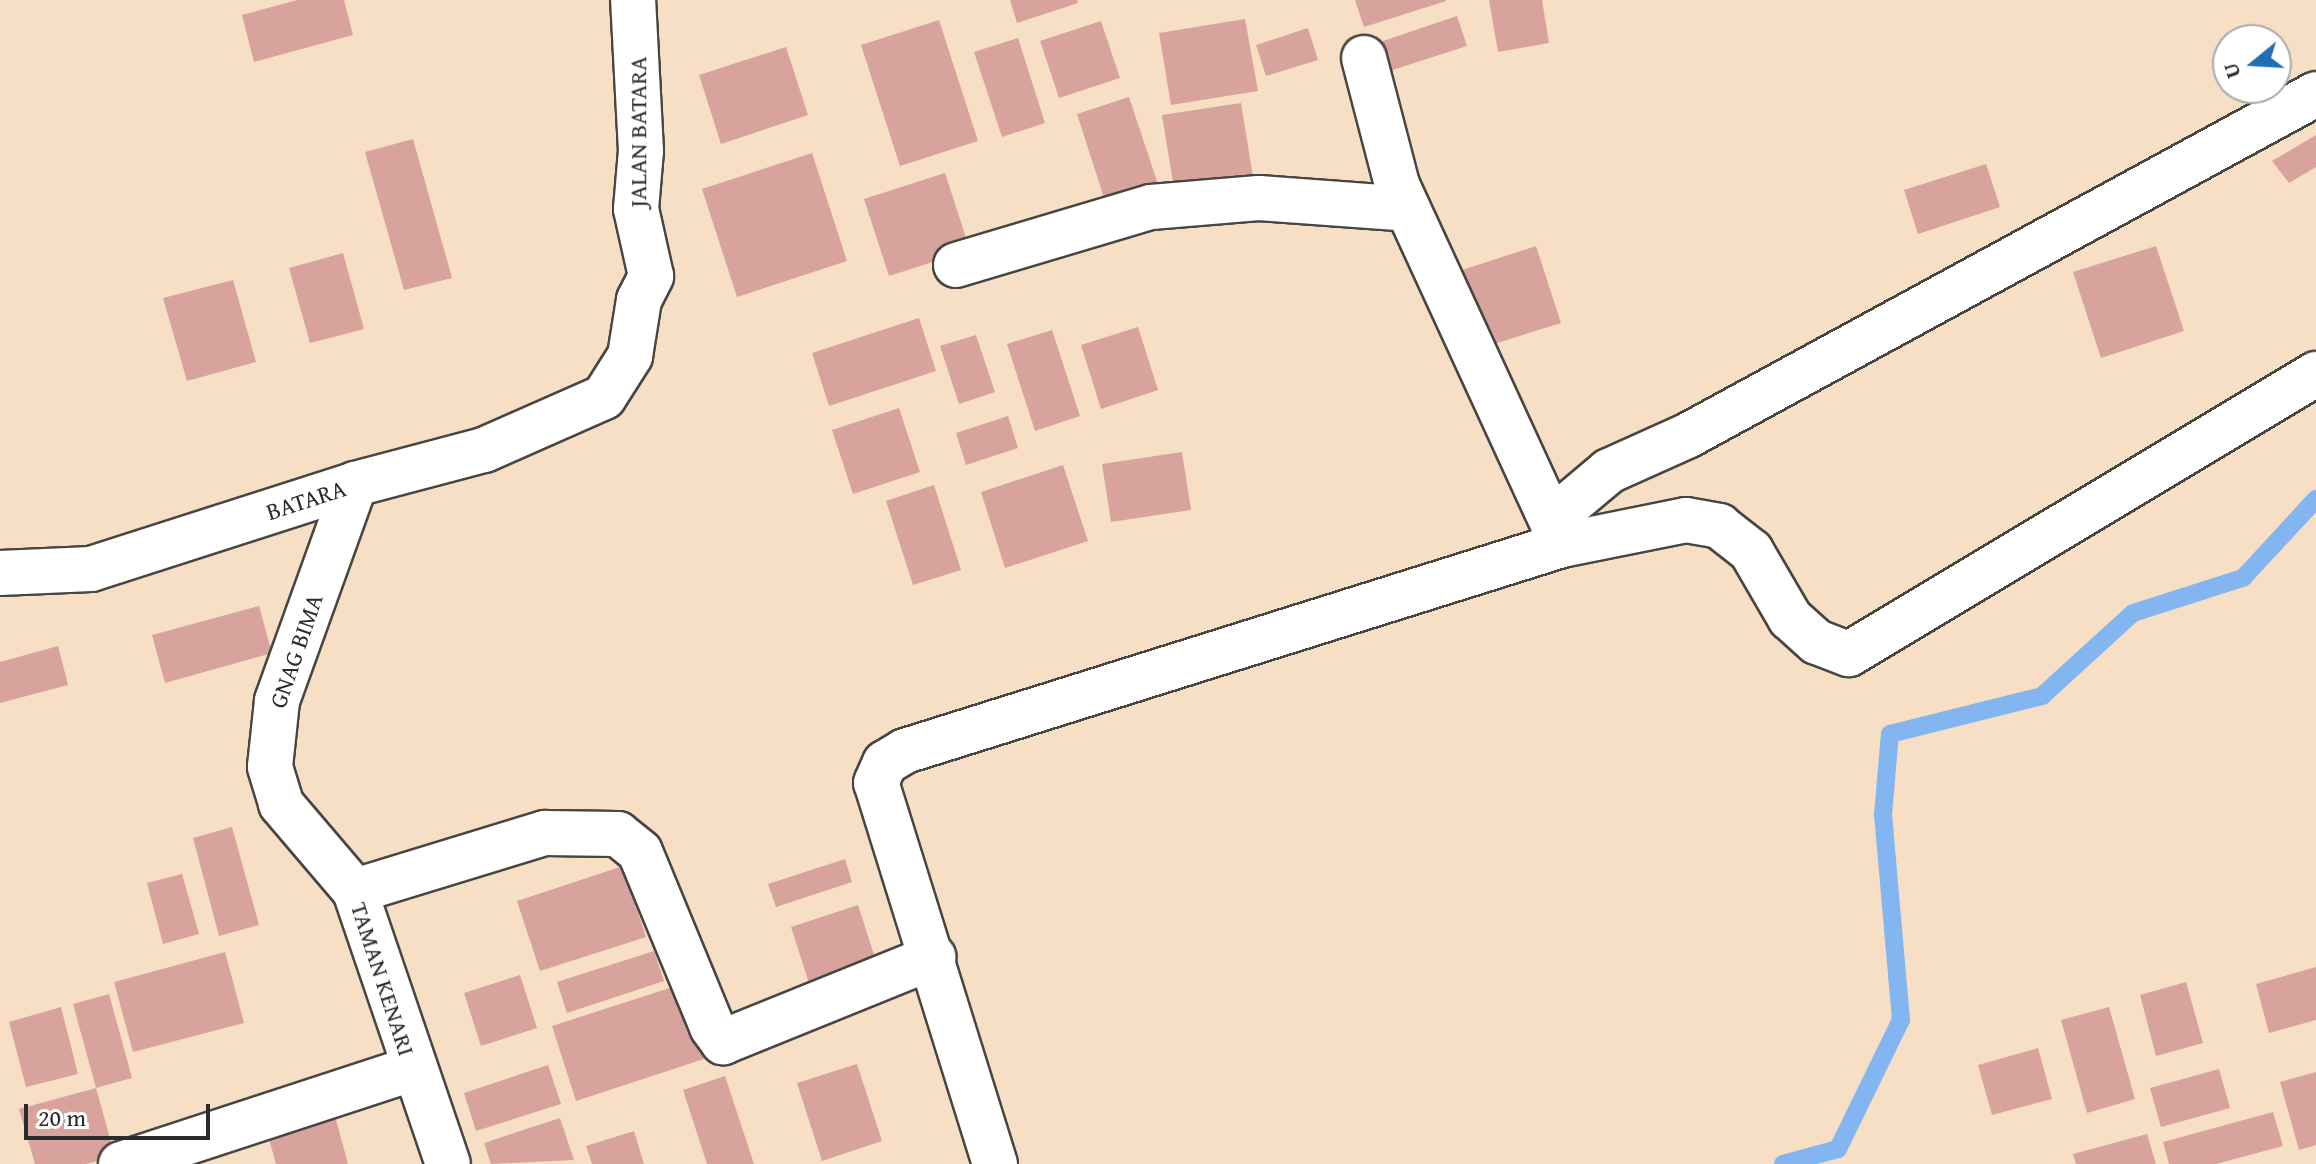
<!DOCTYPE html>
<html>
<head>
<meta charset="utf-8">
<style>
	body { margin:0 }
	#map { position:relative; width:2316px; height:1164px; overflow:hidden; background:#f6dfc5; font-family:"Gentium Book Plus",serif }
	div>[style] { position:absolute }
	.stream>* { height:18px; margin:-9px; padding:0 9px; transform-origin:9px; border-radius:9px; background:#83b6f1 }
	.building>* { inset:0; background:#d8a39d }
	.roads { filter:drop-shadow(2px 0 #494642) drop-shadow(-2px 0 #494642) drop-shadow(0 2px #494642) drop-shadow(0 -2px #494642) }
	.minor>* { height:44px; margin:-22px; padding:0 22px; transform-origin:22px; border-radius:22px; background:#fff }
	span { translate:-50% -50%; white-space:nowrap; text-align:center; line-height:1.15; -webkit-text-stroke:8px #fff; paint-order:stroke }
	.street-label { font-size:24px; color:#2b2b2b }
	.north { position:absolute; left:2212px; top:24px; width:80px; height:80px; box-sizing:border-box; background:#fff; border:2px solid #aaa; border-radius:50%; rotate:252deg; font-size:22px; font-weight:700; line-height:32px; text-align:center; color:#2b2b2b }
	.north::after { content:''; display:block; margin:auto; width:28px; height:36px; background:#1f6fb2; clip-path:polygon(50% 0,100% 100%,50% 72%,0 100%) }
	.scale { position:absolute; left:24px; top:1104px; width:186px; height:36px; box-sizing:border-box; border:4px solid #2b2b2b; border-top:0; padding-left:10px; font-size:24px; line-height:28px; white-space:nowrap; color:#2b2b2b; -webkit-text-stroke:6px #fff; paint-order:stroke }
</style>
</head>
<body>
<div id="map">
	<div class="stream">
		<i style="left:1783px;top:1164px;width:57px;rotate:-15.3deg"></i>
		<i style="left:1838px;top:1149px;width:144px;rotate:-64deg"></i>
		<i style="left:1901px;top:1020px;width:206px;rotate:-95deg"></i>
		<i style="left:1883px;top:815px;width:81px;rotate:-85.1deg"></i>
		<i style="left:1890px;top:734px;width:157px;rotate:-14deg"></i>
		<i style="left:2042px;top:696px;width:123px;rotate:-42.4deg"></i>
		<i style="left:2133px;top:613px;width:115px;rotate:-17.7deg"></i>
		<i style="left:2243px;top:578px;width:108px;rotate:-47.3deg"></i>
	</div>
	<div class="building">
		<i style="clip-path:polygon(297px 0,344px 0,353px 35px,254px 62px,242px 15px)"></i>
		<i style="clip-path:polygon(1010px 0,1077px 0,1078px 3px,1017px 23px)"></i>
		<i style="clip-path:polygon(1355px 0,1446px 0,1446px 1px,1364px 27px)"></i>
		<i style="clip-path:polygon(1489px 0,1542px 0,1549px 43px,1498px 52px)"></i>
		<i style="clip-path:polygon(1457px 16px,1467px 46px,1383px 73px,1374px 44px)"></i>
		<i style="clip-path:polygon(1245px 19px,1258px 91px,1171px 105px,1159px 33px)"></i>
		<i style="clip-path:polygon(939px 20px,978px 141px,900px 166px,861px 45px)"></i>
		<i style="clip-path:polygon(1101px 21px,1120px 78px,1059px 98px,1040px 41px)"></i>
		<i style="clip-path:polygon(1308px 28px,1318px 60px,1266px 76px,1256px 45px)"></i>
		<i style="clip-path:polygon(1018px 38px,1045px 123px,1002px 137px,974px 52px)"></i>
		<i style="clip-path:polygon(786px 47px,808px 115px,721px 144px,699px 75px)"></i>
		<i style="clip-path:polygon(1129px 97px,1160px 190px,1107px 207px,1077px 114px)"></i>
		<i style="clip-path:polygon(1241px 103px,1255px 189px,1176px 201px,1162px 115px)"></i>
		<i style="clip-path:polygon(2316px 135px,2316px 167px,2289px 183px,2272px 161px)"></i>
		<i style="clip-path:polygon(413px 139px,452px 278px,404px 290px,365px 152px)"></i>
		<i style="clip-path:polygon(812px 153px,847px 261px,737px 297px,702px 189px)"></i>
		<i style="clip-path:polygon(1986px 164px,2000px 207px,1918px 234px,1904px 190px)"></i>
		<i style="clip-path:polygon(945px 173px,970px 250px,889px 276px,864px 199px)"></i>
		<i style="clip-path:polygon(1536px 246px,1561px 323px,1478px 349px,1453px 273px)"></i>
		<i style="clip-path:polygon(2156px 246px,2184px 331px,2101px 358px,2073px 272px)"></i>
		<i style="clip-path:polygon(343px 253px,364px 329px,310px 343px,289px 268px)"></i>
		<i style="clip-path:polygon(233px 280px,256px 362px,187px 381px,163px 298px)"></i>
		<i style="clip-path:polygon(919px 318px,936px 371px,829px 406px,812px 353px)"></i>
		<i style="clip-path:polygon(1138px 327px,1158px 390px,1101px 409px,1081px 345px)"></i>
		<i style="clip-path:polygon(1052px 330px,1080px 416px,1035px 431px,1007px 344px)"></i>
		<i style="clip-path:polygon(976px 335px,995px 392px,959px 404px,940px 346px)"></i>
		<i style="clip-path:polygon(899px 408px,920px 472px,853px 494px,832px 430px)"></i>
		<i style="clip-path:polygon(1008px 416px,1018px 448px,966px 465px,956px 433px)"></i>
		<i style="clip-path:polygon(1182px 452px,1191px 510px,1111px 522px,1102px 464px)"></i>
		<i style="clip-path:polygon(1063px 465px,1088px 541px,1005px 568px,981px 492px)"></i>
		<i style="clip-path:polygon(934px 485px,961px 570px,913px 585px,886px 501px)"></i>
		<i style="clip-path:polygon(259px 606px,272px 653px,165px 683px,152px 635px)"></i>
		<i style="clip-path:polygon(58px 646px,68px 685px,0 703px,0 662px)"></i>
		<i style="clip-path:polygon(232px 827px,259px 925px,219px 936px,193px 838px)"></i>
		<i style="clip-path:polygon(845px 859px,852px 882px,776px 907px,768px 884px)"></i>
		<i style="clip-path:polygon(623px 866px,646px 937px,540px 971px,517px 901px)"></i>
		<i style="clip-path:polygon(182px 874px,199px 934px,163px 944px,147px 883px)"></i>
		<i style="clip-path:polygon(858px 905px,876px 961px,809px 983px,791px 927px)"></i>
		<i style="clip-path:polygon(654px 951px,664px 981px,567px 1013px,557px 982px)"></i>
		<i style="clip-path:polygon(225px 952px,244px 1023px,133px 1052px,114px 982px)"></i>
		<i style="clip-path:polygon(2316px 967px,2316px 1020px,2269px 1033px,2256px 984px)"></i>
		<i style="clip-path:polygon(520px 975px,537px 1028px,481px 1046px,464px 993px)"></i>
		<i style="clip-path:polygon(2186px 982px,2203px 1043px,2156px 1056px,2140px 995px)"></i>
		<i style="clip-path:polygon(679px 985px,704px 1059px,576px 1101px,552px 1026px)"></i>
		<i style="clip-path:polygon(109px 994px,132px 1078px,96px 1088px,73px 1004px)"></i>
		<i style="clip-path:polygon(61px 1007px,78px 1074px,26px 1087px,9px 1022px)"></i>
		<i style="clip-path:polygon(2109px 1007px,2135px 1099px,2087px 1113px,2061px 1020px)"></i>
		<i style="clip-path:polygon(2038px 1048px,2052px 1099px,1992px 1115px,1978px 1065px)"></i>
		<i style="clip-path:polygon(857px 1064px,882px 1141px,822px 1161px,797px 1083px)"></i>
		<i style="clip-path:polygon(548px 1065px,561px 1104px,476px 1131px,464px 1093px)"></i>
		<i style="clip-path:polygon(2219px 1069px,2230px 1108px,2161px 1127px,2150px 1088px)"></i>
		<i style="clip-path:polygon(2316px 1072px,2316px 1145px,2299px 1150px,2280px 1082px)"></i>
		<i style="clip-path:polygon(725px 1076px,754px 1164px,707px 1164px,683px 1090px)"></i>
		<i style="clip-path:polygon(96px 1088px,115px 1156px,86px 1164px,35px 1164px,19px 1109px)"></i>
		<i style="clip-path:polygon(2273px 1112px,2283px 1146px,2216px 1164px,2169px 1164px,2163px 1142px)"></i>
		<i style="clip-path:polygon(335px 1116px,348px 1164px,276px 1164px,268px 1135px)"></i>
		<i style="clip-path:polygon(560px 1118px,574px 1160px,491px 1164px,484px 1143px)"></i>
		<i style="clip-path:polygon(634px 1131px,644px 1164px,592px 1164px,586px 1146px)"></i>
		<i style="clip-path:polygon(2147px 1134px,2156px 1164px,2076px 1164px,2073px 1154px)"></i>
	</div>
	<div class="roads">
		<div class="minor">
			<i style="left:1364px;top:58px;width:131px;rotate:75.4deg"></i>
			<i style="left:1397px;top:185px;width:394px;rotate:65.3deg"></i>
			<i style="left:956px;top:265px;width:203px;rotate:-16.6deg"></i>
			<i style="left:1151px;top:207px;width:108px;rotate:-4.8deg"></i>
			<i style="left:1259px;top:198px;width:149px;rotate:4.2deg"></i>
			<i style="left:355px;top:484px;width:231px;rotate:109.8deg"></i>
			<i style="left:277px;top:701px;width:66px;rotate:96.1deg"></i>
			<i style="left:270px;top:767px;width:39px;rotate:73deg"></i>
			<i style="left:281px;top:804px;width:114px;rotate:49.6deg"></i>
			<i style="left:355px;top:891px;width:288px;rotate:71.2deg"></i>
			<i style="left:1553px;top:518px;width:73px;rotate:-40deg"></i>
			<i style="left:1609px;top:471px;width:85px;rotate:-24.2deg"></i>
			<i style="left:1687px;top:436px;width:716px;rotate:-28.53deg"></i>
			<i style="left:0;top:573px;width:91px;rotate:-2.5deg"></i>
			<i style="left:91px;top:569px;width:277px;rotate:-17.8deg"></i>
			<i style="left:355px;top:484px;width:133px;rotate:-14.8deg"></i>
			<i style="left:484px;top:450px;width:131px;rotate:-23.8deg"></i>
			<i style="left:604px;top:397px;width:49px;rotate:-57.6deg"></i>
			<i style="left:630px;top:356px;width:57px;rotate:-80.9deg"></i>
			<i style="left:639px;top:300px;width:27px;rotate:-63deg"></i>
			<i style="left:651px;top:276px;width:69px;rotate:-102.6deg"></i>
			<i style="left:636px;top:209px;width:58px;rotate:-85.1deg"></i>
			<i style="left:641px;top:151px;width:151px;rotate:-93deg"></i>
			<i style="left:355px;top:891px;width:199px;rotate:-17deg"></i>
			<i style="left:545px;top:833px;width:73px;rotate:0.8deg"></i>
			<i style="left:618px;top:834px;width:28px;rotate:39deg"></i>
			<i style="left:640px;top:852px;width:189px;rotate:67.6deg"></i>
			<i style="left:712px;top:1027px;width:19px;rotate:54deg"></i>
			<i style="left:723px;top:1042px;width:227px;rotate:-22deg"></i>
			<i style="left:121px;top:1164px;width:305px;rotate:-18.1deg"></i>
			<i style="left:995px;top:1164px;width:399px;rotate:-107.3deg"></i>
			<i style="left:876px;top:783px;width:22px;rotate:-66deg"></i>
			<i style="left:885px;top:763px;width:23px;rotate:-31deg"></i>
			<i style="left:905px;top:751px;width:689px;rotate:-17.41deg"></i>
			<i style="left:1562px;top:545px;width:126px;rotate:-11.4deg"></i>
			<i style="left:1686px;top:520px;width:34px;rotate:10deg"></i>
			<i style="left:1719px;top:526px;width:41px;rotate:38deg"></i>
			<i style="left:1751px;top:551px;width:78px;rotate:59.8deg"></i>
			<i style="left:1790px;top:618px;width:36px;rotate:42deg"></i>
			<i style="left:1817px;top:642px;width:34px;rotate:21deg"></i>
			<i style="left:1849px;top:654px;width:545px;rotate:-30.95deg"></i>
		</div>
	</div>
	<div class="street-label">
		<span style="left:638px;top:132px;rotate:-90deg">JALAN BATARA</span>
		<span style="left:306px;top:500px;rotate:-18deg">BATARA</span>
		<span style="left:296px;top:651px;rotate:-71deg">GNAG BIMA</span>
		<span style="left:383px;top:979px;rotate:72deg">TAMAN KENARI</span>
	</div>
	<div class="north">U</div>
	<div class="scale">20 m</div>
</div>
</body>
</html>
